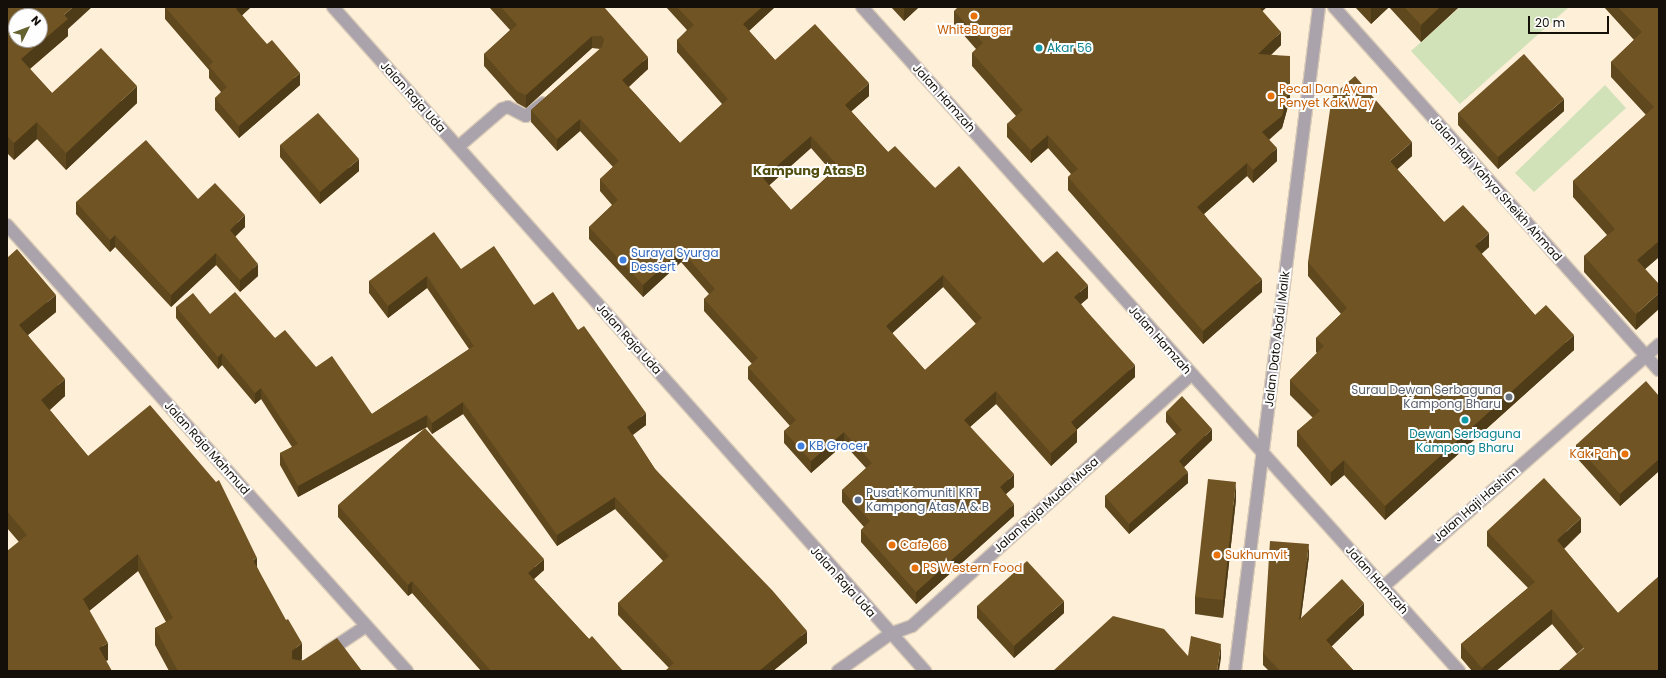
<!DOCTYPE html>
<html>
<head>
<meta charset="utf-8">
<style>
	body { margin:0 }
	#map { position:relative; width:1666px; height:678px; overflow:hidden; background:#feefd8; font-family:Poppins,sans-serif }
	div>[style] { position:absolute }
	.green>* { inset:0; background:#d1e1b8 }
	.roads { filter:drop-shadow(1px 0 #d9cbb7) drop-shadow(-1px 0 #d9cbb7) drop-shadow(0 1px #d9cbb7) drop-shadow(0 -1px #d9cbb7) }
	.minor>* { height:12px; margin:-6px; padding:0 6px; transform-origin:6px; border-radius:6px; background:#aba3ac }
	.wall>* { inset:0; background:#60481e }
	.shaded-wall>* { inset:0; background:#4e3b18 }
	.building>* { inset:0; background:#705423 }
	.dots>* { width:11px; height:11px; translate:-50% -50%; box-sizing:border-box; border:2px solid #fefefe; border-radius:50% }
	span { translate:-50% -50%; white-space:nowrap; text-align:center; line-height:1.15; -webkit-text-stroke:4px #fefefe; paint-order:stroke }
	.food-label { font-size:12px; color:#c56008 }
	.left { translate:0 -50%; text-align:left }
	.right { translate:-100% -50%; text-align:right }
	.culture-label { font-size:12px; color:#0d838f }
	.street-label { font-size:12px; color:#140f08 }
	.shop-label { font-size:12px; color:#366cbe }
	.worship-label { font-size:12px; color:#5b616d }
	.service-label { font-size:12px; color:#4e5e75 }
	.neighbourhood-label { font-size:13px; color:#514e0f; font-weight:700 }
	.frame { position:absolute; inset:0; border:8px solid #140f08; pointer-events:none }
	.north { position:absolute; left:8px; top:8px; width:40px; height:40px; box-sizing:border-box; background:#fefefe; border:1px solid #a09e9c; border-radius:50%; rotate:48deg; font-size:11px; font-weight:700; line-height:16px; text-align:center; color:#140f08 }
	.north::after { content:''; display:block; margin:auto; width:14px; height:18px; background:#656330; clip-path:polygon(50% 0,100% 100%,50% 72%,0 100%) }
	.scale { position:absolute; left:1528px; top:16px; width:81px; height:18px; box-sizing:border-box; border:2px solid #140f08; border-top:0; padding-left:5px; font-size:12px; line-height:14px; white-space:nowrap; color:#140f08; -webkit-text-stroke:3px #fefefe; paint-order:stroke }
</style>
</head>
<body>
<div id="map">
	<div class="green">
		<i style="clip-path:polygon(1460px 7px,1569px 7px,1460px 104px,1411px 51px)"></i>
		<i style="clip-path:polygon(1605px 85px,1626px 108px,1534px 192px,1515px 173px)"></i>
	</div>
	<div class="roads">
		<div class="minor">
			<i style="left:333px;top:7px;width:890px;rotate:48.28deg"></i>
			<i style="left:862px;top:7px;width:893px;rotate:48.04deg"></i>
			<i style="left:1334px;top:7px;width:487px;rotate:48.2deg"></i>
			<i style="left:458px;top:147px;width:58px;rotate:-40.8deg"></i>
			<i style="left:502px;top:109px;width:6px;rotate:-18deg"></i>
			<i style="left:508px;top:107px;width:20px;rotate:27deg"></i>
			<i style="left:526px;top:116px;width:21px;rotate:-37deg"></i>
			<i style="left:7px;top:225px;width:599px;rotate:48.11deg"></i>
			<i style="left:1384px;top:586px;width:366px;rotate:-41.3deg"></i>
			<i style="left:327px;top:652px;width:47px;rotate:-33.7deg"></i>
			<i style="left:838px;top:671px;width:64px;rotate:-35.4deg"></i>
			<i style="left:890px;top:634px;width:23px;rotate:-20deg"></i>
			<i style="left:912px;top:626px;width:375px;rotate:-42deg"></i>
			<i style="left:1235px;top:671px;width:669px;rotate:-82.79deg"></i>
		</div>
	</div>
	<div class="wall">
		<i style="clip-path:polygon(7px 7px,68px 29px,68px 36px,30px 69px,52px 93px,137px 103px,66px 170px,37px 139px,14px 160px,7px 153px)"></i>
		<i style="clip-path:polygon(165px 7px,251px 7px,242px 15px,300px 85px,239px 138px,215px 110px,215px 98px,221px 92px,209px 78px,209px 70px,165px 19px)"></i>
		<i style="clip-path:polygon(evenodd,489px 7px,604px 7px,648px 69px,629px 87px,680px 143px,722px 104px,677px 52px,677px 40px,687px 30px,666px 7px,775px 7px,749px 31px,775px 60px,869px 96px,851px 111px,888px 152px,935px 188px,1043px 263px,1088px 298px,1081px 304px,1135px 377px,1077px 429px,1077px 442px,1051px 466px,996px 404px,970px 427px,1014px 487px,1006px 494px,1014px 516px,916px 604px,861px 542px,861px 530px,864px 527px,842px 502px,842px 490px,866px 468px,844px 444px,811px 473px,784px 443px,784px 431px,790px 426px,748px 379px,748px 367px,752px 364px,704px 311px,704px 299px,709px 294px,681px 262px,643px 297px,589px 239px,589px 227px,612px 205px,600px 191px,600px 179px,613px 167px,580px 131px,557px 151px,531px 122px,531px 110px,600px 49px,592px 48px,526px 108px,517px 103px,484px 66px,484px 54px,510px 30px,489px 7px,811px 148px,832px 172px,791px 210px,769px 185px,811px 148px,489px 7px,943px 287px,976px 324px,925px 370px,892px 333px,943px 287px)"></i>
		<i style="clip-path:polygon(891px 7px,919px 7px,904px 21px)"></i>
		<i style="clip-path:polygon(1355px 7px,1459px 7px,1421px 42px,1389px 7px,1371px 24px)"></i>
		<i style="clip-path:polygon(1604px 7px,1659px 7px,1659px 257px,1645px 269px,1636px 330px,1584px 272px,1584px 256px,1607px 235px,1573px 197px,1573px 181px,1646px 115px,1611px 77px,1611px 62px,1634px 40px)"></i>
		<i style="clip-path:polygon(954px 11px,1262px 11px,1281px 45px,1271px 55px,1290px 99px,1282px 128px,1269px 140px,1277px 161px,1253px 183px,1247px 176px,1204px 214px,1262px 292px,1203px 344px,1068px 190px,1068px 177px,1071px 174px,1048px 148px,1031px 163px,1007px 137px,1007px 124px,1016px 116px,972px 66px,972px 53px,976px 49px,954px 24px)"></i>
		<i style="clip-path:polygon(1564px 111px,1498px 169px,1458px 125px,1458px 113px)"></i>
		<i style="clip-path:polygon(1412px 142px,1412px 156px,1397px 169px,1444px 222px,1489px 247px,1481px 254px,1535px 315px,1574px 350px,1385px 520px,1344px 475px,1331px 486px,1297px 446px,1297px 431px,1313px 418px,1290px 395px,1290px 380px,1317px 353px,1316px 352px,1316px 338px,1341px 314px,1308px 276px,1308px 262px)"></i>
		<i style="clip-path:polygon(280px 145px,359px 171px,320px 204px,280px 157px)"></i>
		<i style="clip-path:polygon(198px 199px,245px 227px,235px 236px,258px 276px,240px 292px,216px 265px,171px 307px,115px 247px,110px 252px,76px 214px,76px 202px)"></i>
		<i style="clip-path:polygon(7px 258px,56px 312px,28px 335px,65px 396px,50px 410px,88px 456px,257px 567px,302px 659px,301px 660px,362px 671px,169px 671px,155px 645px,155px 628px,166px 622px,138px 571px,89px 611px,108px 660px,19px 542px,7px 528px)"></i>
		<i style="clip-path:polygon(461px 269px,534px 305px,578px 330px,646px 425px,633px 435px,655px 469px,807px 643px,773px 671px,665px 671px,669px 668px,618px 615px,618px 603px,663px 561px,615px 509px,557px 546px,463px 414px,432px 434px,427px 427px,298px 497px,280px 465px,280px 453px,292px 447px,261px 399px,255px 404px,222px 365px,218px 369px,176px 318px,176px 307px,210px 314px,275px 338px,316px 367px,372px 414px,469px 349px,427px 288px,388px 318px,369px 293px,369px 281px)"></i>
		<i style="clip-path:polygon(1659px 396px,1659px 471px,1620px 506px,1576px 457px,1576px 445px)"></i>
		<i style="clip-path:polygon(1166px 412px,1212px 440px,1184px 467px,1188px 483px,1129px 534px,1105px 507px,1105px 496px,1176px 434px,1166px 422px)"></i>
		<i style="clip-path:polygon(1236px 499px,1223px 618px,1195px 614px,1195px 597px)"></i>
		<i style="clip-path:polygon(338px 505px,544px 570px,534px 579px,589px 639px,623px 671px,481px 671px,412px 593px,408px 596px,338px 517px)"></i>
		<i style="clip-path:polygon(1487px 531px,1581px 532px,1564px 549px,1618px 613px,1659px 576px,1577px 654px,1552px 624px,1496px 671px,1472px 671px,1461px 658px,1461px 644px,1528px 588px,1487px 546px)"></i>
		<i style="clip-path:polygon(1309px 556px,1301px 618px,1364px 615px,1331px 646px,1354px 671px,1269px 671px,1263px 665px,1263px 653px)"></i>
		<i style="clip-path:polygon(977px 606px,1064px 613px,1014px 658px,977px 618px)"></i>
	</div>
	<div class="shaded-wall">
		<i style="clip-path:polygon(73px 7px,92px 7px,68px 29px,68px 36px,21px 76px,21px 59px,64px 15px)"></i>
		<i style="clip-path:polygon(238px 7px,251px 7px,236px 21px,236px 9px)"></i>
		<i style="clip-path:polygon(762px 7px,775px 7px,743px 36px,743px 24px)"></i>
		<i style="clip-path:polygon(906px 7px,919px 7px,904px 21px,904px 9px)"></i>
		<i style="clip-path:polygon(1256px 7px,1267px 7px,1256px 17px)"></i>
		<i style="clip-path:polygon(1371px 7px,1389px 7px,1371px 24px)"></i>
		<i style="clip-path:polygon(1440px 7px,1459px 7px,1421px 42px,1421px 25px)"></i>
		<i style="clip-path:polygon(1281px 32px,1281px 45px,1258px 67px,1258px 54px)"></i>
		<i style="clip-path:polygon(592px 36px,592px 48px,526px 108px,526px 95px)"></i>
		<i style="clip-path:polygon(1290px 56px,1290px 99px,1282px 128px,1262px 145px,1262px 132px)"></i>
		<i style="clip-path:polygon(648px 57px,648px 69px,622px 92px,622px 80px)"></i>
		<i style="clip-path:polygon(300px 73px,300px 85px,239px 138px,239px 126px)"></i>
		<i style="clip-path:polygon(869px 83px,869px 96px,845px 117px,845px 105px)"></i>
		<i style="clip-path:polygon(137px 86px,137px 103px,66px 170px,66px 153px)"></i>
		<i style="clip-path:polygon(1564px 99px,1564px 111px,1498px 169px,1498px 157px)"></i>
		<i style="clip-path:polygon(580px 119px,580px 131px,557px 151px,557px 139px)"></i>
		<i style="clip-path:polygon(37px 122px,37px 139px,14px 160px,14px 143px)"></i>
		<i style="clip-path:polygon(1048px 135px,1048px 148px,1031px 163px,1031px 150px)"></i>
		<i style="clip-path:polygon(811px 136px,811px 148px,763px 191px,763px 178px)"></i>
		<i style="clip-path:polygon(1412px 142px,1412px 156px,1390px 176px,1390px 161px)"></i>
		<i style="clip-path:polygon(1277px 148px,1277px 161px,1253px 183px,1253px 170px)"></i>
		<i style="clip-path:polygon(359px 159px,359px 171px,320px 204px,320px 192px)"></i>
		<i style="clip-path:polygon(1247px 163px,1247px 176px,1197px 220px,1197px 207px)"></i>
		<i style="clip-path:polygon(245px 215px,245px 227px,230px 242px,230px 230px)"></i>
		<i style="clip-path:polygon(1489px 233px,1489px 247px,1475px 260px,1475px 246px)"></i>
		<i style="clip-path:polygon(115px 235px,115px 247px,110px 252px,110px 240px)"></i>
		<i style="clip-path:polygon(1659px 241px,1659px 257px,1637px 276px,1637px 260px)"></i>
		<i style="clip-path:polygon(681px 250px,681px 262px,643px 297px,643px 285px)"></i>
		<i style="clip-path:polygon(216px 253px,216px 265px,171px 307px,171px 295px)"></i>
		<i style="clip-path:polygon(258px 264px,258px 276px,240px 292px,240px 280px)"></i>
		<i style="clip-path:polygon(943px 275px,943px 287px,886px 339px,886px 326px)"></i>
		<i style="clip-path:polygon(427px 276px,427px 288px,388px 318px,388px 306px)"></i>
		<i style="clip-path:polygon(1262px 279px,1262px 292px,1203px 344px,1203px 331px)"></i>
		<i style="clip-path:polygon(1088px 285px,1088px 298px,1074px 310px,1074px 297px)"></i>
		<i style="clip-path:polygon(1659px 293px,1659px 309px,1636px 330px,1636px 314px)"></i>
		<i style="clip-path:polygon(56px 295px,56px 312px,19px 342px,19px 325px)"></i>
		<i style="clip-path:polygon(1574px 335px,1574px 350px,1385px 520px,1385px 506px)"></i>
		<i style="clip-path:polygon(222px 353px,222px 365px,218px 369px,218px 357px)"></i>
		<i style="clip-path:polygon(1135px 365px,1135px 377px,1071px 435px,1071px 422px)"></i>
		<i style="clip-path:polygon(65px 379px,65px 396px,41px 417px,41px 400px)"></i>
		<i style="clip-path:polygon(261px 388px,261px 399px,255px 404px,255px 393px)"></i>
		<i style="clip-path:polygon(996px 391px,996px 404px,964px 432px,964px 420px)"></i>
		<i style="clip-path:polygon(463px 402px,463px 414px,432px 434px,432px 423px)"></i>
		<i style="clip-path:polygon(646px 413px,646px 425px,627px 438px,627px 427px)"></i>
		<i style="clip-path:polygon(427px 415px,427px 427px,298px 497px,298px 486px)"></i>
		<i style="clip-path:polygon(1212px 429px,1212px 440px,1179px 472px,1179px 461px)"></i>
		<i style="clip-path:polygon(1077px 430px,1077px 442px,1051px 466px,1051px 453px)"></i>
		<i style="clip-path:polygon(844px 432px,844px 444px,811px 473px,811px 461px)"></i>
		<i style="clip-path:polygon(1659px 459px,1659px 471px,1620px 506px,1620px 494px)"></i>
		<i style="clip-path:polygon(1344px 460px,1344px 475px,1331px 486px,1331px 472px)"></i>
		<i style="clip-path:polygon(1188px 472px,1188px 483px,1129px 534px,1129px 524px)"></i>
		<i style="clip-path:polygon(1014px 474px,1014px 487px,1000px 499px,1000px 487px)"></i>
		<i style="clip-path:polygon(1236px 482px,1236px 499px,1223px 618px,1223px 600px)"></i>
		<i style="clip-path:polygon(615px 497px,615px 509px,557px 546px,557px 535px)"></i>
		<i style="clip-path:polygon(1014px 504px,1014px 516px,916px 604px,916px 592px)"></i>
		<i style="clip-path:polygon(1581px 518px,1581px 532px,1557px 555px,1557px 540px)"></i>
		<i style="clip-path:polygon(1309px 544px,1309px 556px,1299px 632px,1299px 620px)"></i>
		<i style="clip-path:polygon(138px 554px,138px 571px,83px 616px,83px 599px)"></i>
		<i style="clip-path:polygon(257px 558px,257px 574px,253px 560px)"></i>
		<i style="clip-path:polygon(544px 559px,544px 570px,528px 584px,528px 573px)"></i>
		<i style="clip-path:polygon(412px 581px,412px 593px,408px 596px,408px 585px)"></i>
		<i style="clip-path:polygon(1064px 601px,1064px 613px,1014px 658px,1014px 646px)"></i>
		<i style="clip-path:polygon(1364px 603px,1364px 615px,1326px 652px,1326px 640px)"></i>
		<i style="clip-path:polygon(1552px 609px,1552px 624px,1496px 671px,1482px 671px,1482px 668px)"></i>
		<i style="clip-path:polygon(807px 631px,807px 643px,773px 671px,759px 671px)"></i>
		<i style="clip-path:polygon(108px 643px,108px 660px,99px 665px,99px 648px)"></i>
		<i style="clip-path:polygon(302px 643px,302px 659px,292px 667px,292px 651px)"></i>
		<i style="clip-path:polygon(1221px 644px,1221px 658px,1219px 671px,1217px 671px)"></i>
	</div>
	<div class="building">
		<i style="clip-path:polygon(evenodd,7px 7px,73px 7px,64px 15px,68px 19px,21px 59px,52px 93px,101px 48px,137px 86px,66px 153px,37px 122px,14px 143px,7px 136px,7px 7px,16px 16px,40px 16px,40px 40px,16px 40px,16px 16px)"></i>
		<i style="clip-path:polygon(165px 7px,238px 7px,236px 9px,267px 44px,272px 40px,300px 73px,239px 126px,215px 98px,227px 87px,209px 66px,213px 62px)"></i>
		<i style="clip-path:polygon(evenodd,501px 7px,604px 7px,648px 57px,622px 80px,680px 143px,728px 99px,677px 40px,694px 25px,677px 7px,762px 7px,743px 24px,775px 60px,815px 24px,869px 83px,845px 105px,888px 152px,895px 146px,935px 188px,959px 166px,1043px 263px,1057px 251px,1088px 285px,1074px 297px,1135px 365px,1071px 422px,1077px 430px,1051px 453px,996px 391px,964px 420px,1014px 474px,1000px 487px,1014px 504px,916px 592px,861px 530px,870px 521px,842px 490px,872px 463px,844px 432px,811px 461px,784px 431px,796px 420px,748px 367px,758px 358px,704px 299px,715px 289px,681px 250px,643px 285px,589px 227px,618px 200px,600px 179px,619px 161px,580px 119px,557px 139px,531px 110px,602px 47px,604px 40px,602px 36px,592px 36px,526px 95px,517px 91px,484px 54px,517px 25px,501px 7px,811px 136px,839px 167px,791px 210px,763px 178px,811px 136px,501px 7px,943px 275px,982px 318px,925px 370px,886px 326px,943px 275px)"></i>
		<i style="clip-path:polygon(958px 7px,1259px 7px,1281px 32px,1258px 54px,1290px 56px,1290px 86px,1282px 116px,1262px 132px,1277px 148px,1253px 170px,1247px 163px,1197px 207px,1262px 279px,1203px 331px,1068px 177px,1078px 169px,1048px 135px,1031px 150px,1007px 124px,1023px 110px,972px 53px,983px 43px,954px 11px)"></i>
		<i style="clip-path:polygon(1404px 7px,1440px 7px,1421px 25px)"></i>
		<i style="clip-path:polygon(1618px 7px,1659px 7px,1659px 241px,1637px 260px,1659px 284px,1659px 293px,1636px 314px,1584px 256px,1615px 229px,1573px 181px,1654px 107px,1611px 62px,1642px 32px)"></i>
		<i style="clip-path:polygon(1524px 54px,1564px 99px,1498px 157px,1458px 113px)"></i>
		<i style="clip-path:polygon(1355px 76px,1412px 142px,1390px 161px,1444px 222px,1463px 205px,1489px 233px,1475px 246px,1535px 315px,1546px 305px,1574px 335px,1385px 506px,1344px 460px,1331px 472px,1297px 431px,1320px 411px,1290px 380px,1324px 346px,1316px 338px,1347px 308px,1308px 262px,1332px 96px)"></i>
		<i style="clip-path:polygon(318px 113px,359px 159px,320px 192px,280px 145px)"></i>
		<i style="clip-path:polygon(146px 140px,198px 199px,215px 183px,245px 215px,230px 230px,258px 264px,240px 280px,216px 253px,171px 295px,115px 235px,110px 240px,76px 202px)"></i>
		<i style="clip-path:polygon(434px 232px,461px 269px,494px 246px,534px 305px,553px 292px,578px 330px,584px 326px,646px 413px,627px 427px,655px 469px,772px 590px,807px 631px,759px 671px,665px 671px,674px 663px,618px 603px,669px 556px,615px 497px,557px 535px,463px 402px,432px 423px,427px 415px,298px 486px,280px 453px,298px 444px,261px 388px,255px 393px,222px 353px,218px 357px,176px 307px,193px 293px,210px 314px,235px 292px,275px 338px,285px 330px,316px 367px,332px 356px,372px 414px,474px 346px,427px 276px,388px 306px,369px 281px)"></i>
		<i style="clip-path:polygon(17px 249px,56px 295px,19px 325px,65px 379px,41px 400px,88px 456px,150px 405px,216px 482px,219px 480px,257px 558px,253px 560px,286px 620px,288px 619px,302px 643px,292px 651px,292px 659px,302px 661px,337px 638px,362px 671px,178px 671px,155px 628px,173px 618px,138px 554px,83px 599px,108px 643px,99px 648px,112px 671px,7px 671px,7px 551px,27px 535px,7px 511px,7px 258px)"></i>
		<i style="clip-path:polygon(1646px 381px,1659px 396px,1659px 459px,1620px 494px,1576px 445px)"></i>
		<i style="clip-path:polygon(1182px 396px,1212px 429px,1179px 461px,1188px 472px,1129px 524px,1105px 496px,1182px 430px,1166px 412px)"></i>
		<i style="clip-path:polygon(425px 428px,544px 559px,528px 573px,589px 639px,592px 636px,623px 671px,491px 671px,412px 581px,408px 585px,338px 505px)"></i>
		<i style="clip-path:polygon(1544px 478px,1581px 518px,1557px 540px,1618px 613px,1659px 576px,1659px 671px,1558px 671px,1584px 648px,1552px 609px,1482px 668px,1461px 644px,1535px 582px,1487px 531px)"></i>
		<i style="clip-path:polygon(1208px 479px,1236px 482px,1223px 600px,1195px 597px)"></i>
		<i style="clip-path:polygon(1270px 541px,1309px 544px,1299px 620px,1342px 579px,1364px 603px,1326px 640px,1354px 671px,1280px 671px,1263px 653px)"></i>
		<i style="clip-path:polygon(1027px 561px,1064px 601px,1014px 646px,977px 606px)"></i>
		<i style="clip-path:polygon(1113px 616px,1164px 629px,1188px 656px,1191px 636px,1221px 644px,1217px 671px,1053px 671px)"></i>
	</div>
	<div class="dots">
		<i style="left:974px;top:16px;background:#e8710a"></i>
		<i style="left:1039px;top:48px;background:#0f9aa8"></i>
		<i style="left:1271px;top:96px;background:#e8710a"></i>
		<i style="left:623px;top:260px;background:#3f7fe0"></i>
		<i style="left:1509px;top:397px;background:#6b7280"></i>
		<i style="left:1465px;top:420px;background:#0f9aa8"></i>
		<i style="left:801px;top:446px;background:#3f7fe0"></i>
		<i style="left:1625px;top:454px;background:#e8710a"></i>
		<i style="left:858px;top:500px;background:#5c6f8a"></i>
		<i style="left:892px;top:545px;background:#e8710a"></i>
		<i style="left:1217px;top:555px;background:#e8710a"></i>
		<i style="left:915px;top:568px;background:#e8710a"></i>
	</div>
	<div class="food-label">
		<span style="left:974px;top:30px">WhiteBurger</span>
		<span class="left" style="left:1279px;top:96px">Pecal Dan Ayam<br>Penyet Kak Way</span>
		<span class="right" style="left:1617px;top:454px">Kak Pah</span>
		<span class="left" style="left:900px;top:545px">Cafe 66</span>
		<span class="left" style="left:1225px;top:555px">Sukhumvit</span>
		<span class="left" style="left:923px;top:568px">PS Western Food</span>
	</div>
	<div class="culture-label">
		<span class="left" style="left:1047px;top:48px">Akar 56</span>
		<span style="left:1465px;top:441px">Dewan Serbaguna<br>Kampong Bharu</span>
	</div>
	<div class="street-label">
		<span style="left:413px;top:97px;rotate:48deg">Jalan Raja Uda</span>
		<span style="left:944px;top:98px;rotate:48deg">Jalan Hamzah</span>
		<span style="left:1496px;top:189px;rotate:48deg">Jalan Haji Yahya Sheikh Ahmad</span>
		<span style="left:629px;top:339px;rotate:48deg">Jalan Raja Uda</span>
		<span style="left:1277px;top:339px;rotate:-83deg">Jalan Dato Abdul Malik</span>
		<span style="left:1160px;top:340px;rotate:48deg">Jalan Hamzah</span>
		<span style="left:207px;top:448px;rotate:48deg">Jalan Raja Mahmud</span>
		<span style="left:1476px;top:504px;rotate:-41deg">Jalan Haji Hashim</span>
		<span style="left:1046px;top:505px;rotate:-42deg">Jalan Raja Muda Musa</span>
		<span style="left:1377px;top:580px;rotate:48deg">Jalan Hamzah</span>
		<span style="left:843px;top:582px;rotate:48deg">Jalan Raja Uda</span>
	</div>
	<div class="shop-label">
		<span class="left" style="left:631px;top:260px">Suraya Syurga<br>Dessert</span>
		<span class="left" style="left:809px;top:446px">KB Grocer</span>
	</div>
	<div class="worship-label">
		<span class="right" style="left:1501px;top:397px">Surau Dewan Serbaguna<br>Kampong Bharu</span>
	</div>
	<div class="service-label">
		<span class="left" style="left:866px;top:500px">Pusat Komuniti KRT<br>Kampong Atas A &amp; B</span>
	</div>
	<div class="neighbourhood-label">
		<span style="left:809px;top:171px">Kampung Atas B</span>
	</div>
	<div class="frame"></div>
	<div class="north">N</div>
	<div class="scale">20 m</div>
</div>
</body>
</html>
